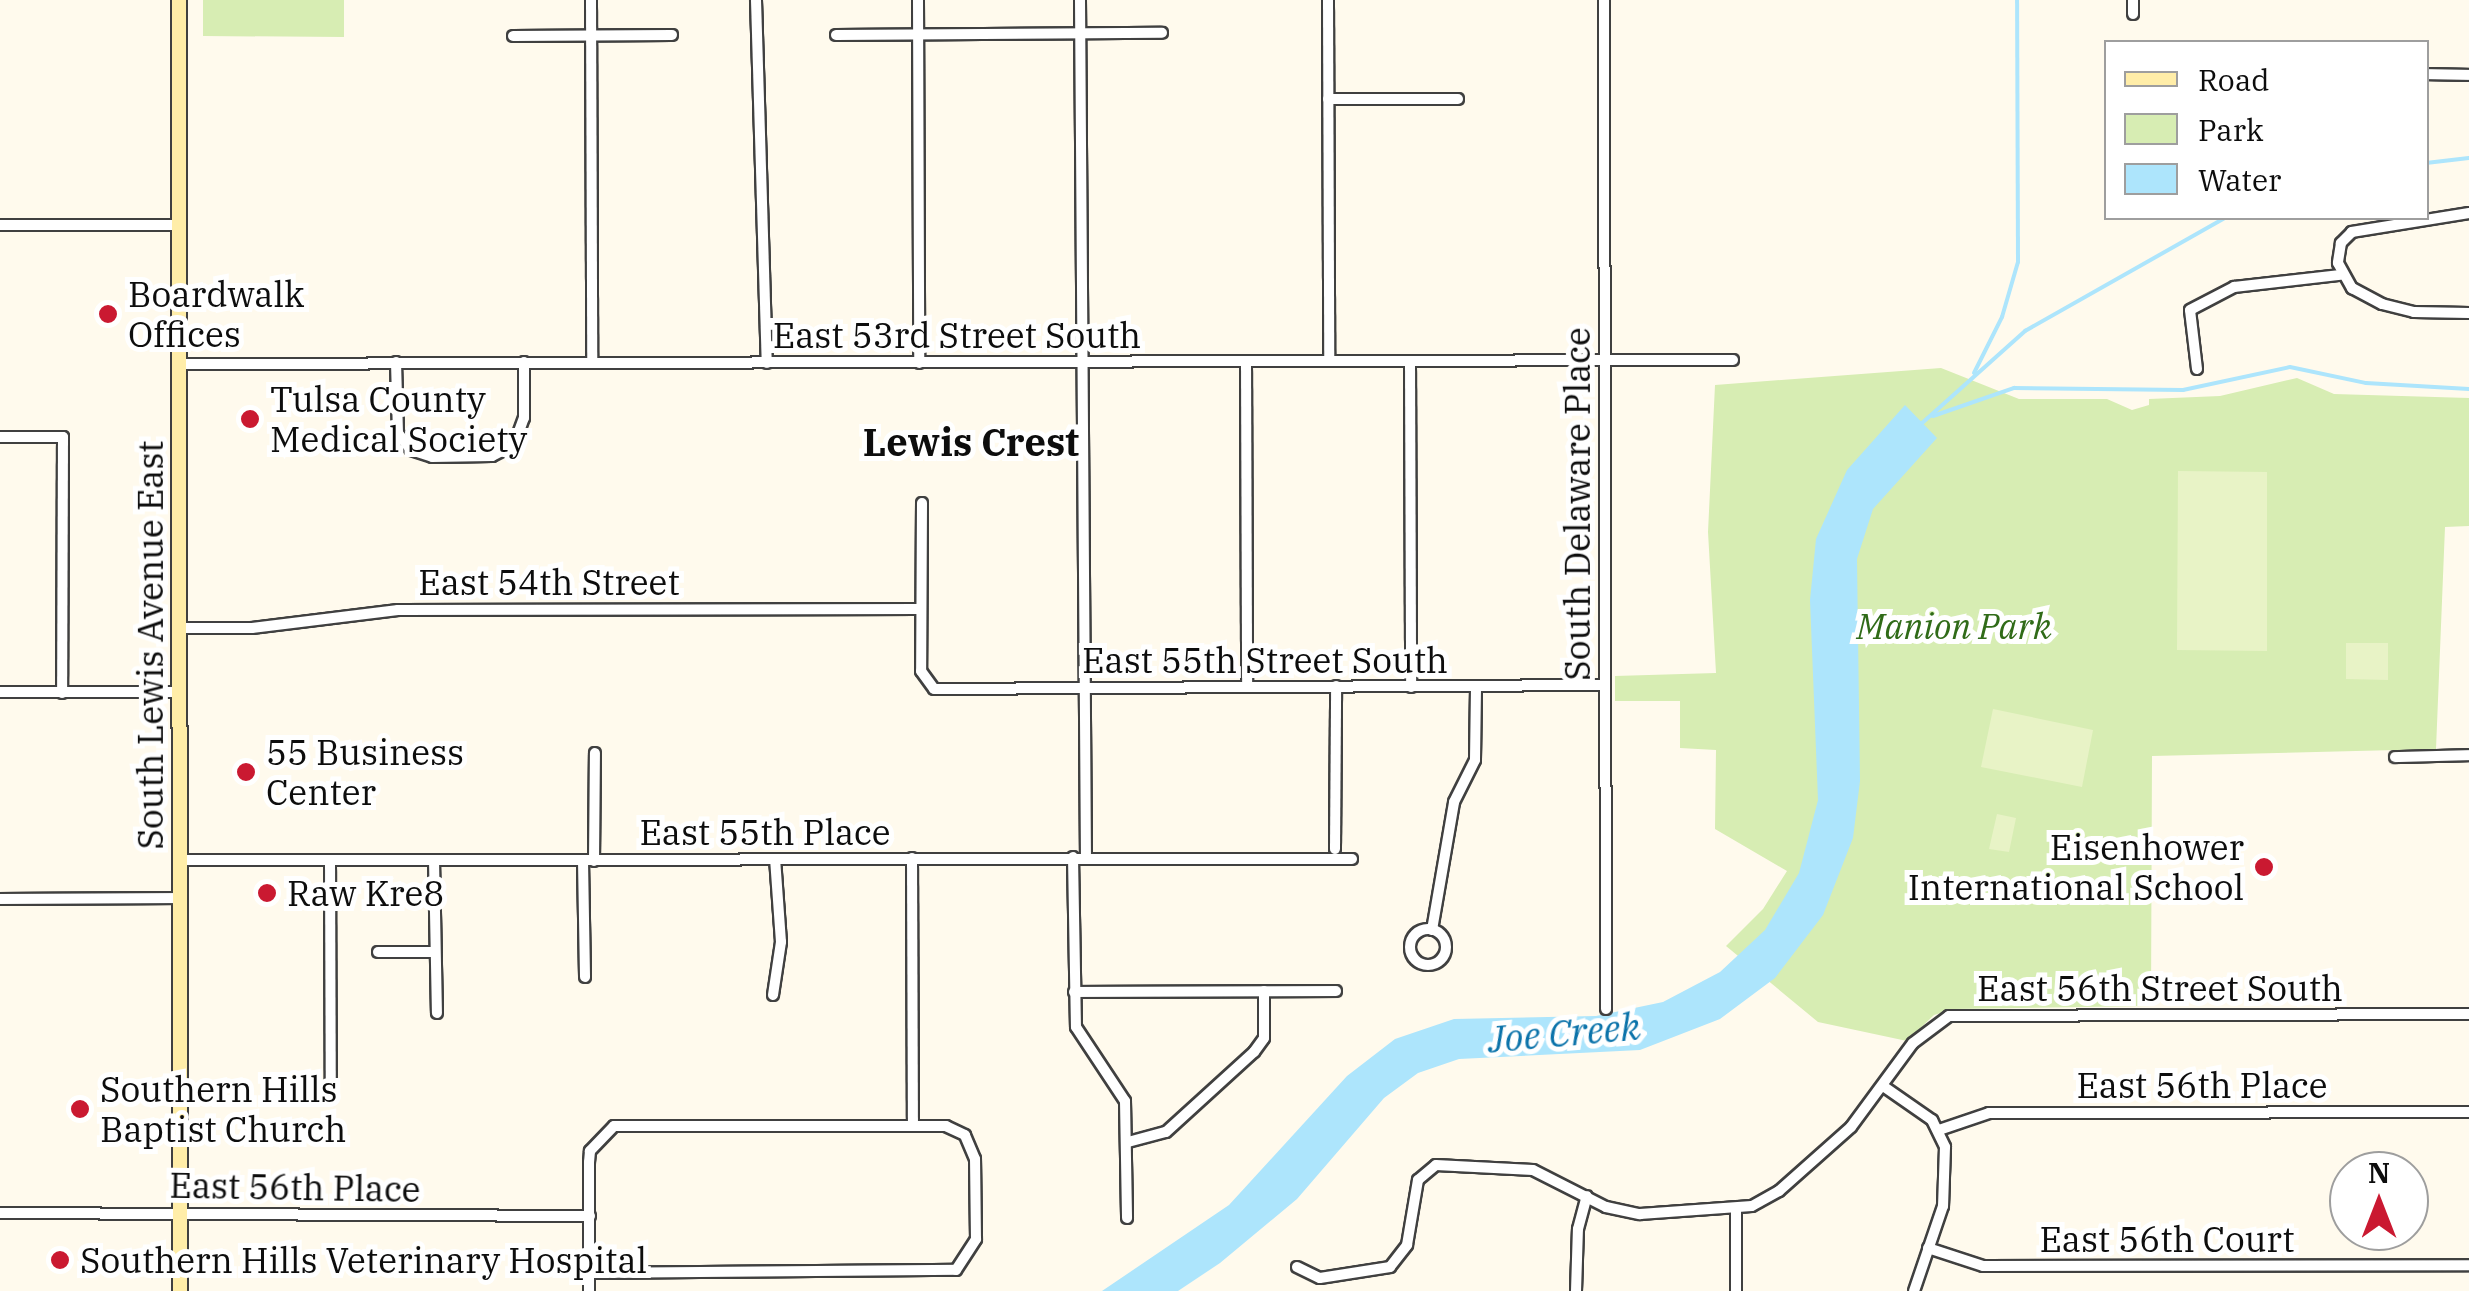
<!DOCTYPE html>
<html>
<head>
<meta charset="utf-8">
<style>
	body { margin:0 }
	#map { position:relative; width:2469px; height:1291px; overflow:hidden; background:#fffaed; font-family:"IBM Plex Serif",serif }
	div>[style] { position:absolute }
	.green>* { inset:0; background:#d7edb3 }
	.pitch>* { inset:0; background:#e8f3c6 }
	.water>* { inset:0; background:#ade5fc }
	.stream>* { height:4px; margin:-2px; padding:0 2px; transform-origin:2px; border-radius:2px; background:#ade5fc }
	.roads { filter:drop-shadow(2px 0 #404040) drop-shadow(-2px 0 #404040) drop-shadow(0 2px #404040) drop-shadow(0 -2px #404040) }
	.minor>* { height:10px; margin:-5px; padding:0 5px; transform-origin:5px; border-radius:5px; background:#fff }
	.minor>.ring { margin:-5px; padding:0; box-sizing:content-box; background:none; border:10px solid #fff; border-radius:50% }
	.secondary>* { height:14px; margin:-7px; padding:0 7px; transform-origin:7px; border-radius:7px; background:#ffeda8 }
	.dots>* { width:28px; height:28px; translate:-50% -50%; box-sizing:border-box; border:5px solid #fff; border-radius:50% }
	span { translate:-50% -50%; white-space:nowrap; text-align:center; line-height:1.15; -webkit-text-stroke:10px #fff; paint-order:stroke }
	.poi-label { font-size:35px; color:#0d0d0d }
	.left { translate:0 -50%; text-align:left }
	.right { translate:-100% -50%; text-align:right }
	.street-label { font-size:35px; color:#0d0d0d }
	.park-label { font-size:35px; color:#306b18; font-style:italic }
	.neighbourhood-label { font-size:38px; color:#0d0d0d; font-weight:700 }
	.water-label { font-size:38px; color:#0b73aa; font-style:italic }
	.legend { position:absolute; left:2104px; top:40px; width:325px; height:180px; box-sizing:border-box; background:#fff; border:2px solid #9e9e9e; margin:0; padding:12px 18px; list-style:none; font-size:30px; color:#0d0d0d }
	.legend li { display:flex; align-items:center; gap:20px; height:50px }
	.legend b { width:50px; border:2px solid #9e9e9e }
	.north { position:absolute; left:2329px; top:1151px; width:100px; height:100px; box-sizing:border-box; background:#fff; border:2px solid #9e9e9e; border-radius:50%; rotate:0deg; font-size:28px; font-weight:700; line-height:40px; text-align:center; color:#0d0d0d }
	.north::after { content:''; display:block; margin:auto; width:35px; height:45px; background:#ca1931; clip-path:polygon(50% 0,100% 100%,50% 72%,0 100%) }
</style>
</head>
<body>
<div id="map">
	<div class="green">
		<i style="clip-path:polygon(203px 0,344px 0,344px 37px,203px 36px)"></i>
		<i style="clip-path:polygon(1941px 368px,2019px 399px,2107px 399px,2132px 410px,2149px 405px,2149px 399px,2220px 396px,2297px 378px,2334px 394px,2469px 398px,2469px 526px,2445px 527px,2436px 749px,2152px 756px,2151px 1006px,1954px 1009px,1934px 1015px,1907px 1041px,1818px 1022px,1726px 946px,1763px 909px,1787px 871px,1715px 829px,1716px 750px,1680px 748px,1680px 701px,1615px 701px,1615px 676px,1716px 673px,1708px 532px,1715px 385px)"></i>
	</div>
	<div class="pitch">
		<i style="clip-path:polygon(2178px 471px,2267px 472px,2267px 651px,2177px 650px)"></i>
		<i style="clip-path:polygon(2346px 643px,2388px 643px,2388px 680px,2346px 679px)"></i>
		<i style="clip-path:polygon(1993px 709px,2093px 730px,2082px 787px,1981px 767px)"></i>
		<i style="clip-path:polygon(1997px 814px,2016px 818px,2009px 852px,1989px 849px)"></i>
	</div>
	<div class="water">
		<i style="clip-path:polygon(1905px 405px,1937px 438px,1873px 509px,1857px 559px,1860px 781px,1853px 838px,1823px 915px,1775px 978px,1720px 1019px,1640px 1050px,1459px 1059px,1418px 1073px,1384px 1098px,1297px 1199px,1220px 1263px,1178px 1291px,1102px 1291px,1229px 1205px,1347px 1076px,1395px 1039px,1454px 1019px,1596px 1016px,1663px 1002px,1720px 972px,1765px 930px,1799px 873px,1818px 800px,1810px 600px,1816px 539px,1847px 470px)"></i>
	</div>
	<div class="stream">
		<i style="left:2426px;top:163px;width:43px;rotate:-6.6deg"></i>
		<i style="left:1974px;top:373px;width:63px;rotate:-63.4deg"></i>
		<i style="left:2002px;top:317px;width:57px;rotate:-73.8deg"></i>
		<i style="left:2018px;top:262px;width:262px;rotate:-90.2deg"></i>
		<i style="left:1933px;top:416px;width:86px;rotate:-19.1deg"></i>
		<i style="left:2014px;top:388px;width:169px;rotate:0.7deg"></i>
		<i style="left:2183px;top:390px;width:109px;rotate:-12.1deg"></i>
		<i style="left:2290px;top:367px;width:78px;rotate:11.9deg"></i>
		<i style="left:2366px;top:383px;width:103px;rotate:3.3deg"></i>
		<i style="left:1921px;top:424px;width:140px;rotate:-41.8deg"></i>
		<i style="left:2025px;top:331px;width:230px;rotate:-29.5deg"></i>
	</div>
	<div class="roads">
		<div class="minor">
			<i style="left:591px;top:0;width:362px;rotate:89.8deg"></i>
			<i style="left:756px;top:0;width:363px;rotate:88.3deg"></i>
			<i style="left:918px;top:0;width:363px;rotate:89.8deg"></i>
			<i style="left:1080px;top:0;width:857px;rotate:89.6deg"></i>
			<i style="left:1328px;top:0;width:361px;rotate:89.8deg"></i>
			<i style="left:1604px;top:0;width:1009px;rotate:89.89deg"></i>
			<i style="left:2133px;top:0;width:14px;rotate:90deg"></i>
			<i style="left:836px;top:35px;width:326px;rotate:-0.4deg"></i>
			<i style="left:513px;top:36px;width:159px;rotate:-0.4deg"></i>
			<i style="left:2426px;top:74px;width:43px;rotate:1.3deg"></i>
			<i style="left:1328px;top:99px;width:130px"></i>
			<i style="left:2469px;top:213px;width:119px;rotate:170.8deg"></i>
			<i style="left:2352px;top:232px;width:16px;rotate:135deg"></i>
			<i style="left:2341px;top:243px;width:20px;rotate:99deg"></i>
			<i style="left:2338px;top:263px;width:29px;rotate:61deg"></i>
			<i style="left:2352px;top:288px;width:34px;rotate:28deg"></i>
			<i style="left:2382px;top:304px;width:33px;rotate:14deg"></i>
			<i style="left:2414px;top:312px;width:55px;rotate:1deg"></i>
			<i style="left:0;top:225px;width:179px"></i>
			<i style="left:1246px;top:361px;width:323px;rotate:89.8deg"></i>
			<i style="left:1410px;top:361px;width:326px;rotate:89.8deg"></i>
			<i style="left:396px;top:362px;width:71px;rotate:88.4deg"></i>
			<i style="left:398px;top:433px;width:21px;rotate:53deg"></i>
			<i style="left:411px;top:450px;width:22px;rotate:18deg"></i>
			<i style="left:432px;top:457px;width:60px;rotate:-1deg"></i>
			<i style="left:492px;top:456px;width:25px;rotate:-27deg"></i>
			<i style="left:514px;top:445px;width:29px;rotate:-70deg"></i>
			<i style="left:524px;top:418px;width:56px;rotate:-90deg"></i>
			<i style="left:181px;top:364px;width:1552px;rotate:-0.15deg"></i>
			<i style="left:2197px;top:369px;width:59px;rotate:-96.8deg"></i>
			<i style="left:2190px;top:310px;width:50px;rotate:-27.6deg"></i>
			<i style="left:2234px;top:287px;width:107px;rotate:-6.5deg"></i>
			<i style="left:0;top:437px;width:63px"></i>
			<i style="left:63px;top:437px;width:256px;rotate:90.2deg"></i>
			<i style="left:922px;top:503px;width:168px;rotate:90.3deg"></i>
			<i style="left:921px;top:671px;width:22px;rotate:54deg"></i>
			<i style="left:934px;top:689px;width:670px;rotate:-0.34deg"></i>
			<i style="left:179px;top:628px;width:73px"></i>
			<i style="left:252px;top:628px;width:147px;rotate:-7deg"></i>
			<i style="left:398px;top:610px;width:523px;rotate:-0.11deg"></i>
			<i style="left:0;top:692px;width:179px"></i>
			<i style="left:2395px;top:757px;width:74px;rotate:-1.5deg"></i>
			<i style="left:1335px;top:849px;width:163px;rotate:-89.6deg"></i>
			<i style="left:1073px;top:857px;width:170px;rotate:89deg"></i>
			<i style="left:1076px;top:1027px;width:89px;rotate:56.5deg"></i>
			<i style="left:1125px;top:1101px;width:117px;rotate:89deg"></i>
			<i style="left:912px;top:858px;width:267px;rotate:89.8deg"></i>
			<i style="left:179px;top:860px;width:1173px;rotate:-0.05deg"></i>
			<i style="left:330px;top:860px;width:235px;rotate:89.8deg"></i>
			<i style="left:434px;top:860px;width:153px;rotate:88.9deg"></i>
			<i style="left:583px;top:861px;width:116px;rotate:89deg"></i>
			<i style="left:594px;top:861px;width:108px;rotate:-89.5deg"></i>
			<i style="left:0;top:899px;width:179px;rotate:-0.3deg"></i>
			<i class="ring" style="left:1410px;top:929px;width:26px;height:26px"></i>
			<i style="left:1432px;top:930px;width:130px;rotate:-80.2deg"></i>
			<i style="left:1454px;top:802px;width:47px;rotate:-63.4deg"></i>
			<i style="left:1475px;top:760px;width:73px;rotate:-89.2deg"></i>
			<i style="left:378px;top:952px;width:57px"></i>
			<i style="left:1074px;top:992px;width:262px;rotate:-0.2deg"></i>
			<i style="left:773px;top:995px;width:54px;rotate:-81.4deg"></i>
			<i style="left:781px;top:942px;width:83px;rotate:-94.1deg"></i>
			<i style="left:1883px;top:1086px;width:60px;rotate:34.8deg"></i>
			<i style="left:1932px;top:1120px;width:30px;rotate:64deg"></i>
			<i style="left:1945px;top:1147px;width:59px;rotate:91.9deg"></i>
			<i style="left:1943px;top:1206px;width:90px;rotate:108.8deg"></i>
			<i style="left:1939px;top:1130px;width:53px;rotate:-18.8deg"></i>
			<i style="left:1989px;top:1113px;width:480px;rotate:-0.1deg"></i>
			<i style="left:1128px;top:1142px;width:39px;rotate:-15deg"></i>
			<i style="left:1166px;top:1132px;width:119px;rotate:-42.3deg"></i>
			<i style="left:1254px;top:1052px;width:17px;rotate:-54deg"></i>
			<i style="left:1264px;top:1038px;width:47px;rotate:-90deg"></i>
			<i style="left:1736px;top:1210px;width:81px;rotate:90deg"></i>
			<i style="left:0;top:1213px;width:590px;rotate:0.29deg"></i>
			<i style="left:1928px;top:1248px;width:58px;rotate:18.1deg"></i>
			<i style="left:1983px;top:1266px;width:486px;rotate:-0.1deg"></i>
			<i style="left:1297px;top:1267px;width:25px;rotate:26deg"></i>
			<i style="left:1320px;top:1278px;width:71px;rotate:-8.9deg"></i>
			<i style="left:1390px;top:1267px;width:28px;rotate:-52deg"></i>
			<i style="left:1407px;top:1245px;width:66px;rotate:-80.4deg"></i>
			<i style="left:1418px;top:1180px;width:23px;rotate:-40deg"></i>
			<i style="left:1436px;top:1165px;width:97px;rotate:3deg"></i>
			<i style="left:1533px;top:1170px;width:82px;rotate:26.9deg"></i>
			<i style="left:1606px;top:1207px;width:35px;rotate:12deg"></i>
			<i style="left:1640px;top:1214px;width:112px;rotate:-4.1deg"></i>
			<i style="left:1752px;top:1206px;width:31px;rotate:-29deg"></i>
			<i style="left:1779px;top:1191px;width:96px;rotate:-41.6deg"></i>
			<i style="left:1851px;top:1127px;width:104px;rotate:-53.6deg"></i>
			<i style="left:1913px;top:1043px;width:45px;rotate:-36.9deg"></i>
			<i style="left:1949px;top:1016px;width:520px;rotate:-0.22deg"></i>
			<i style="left:589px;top:1273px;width:367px;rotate:-0.5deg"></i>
			<i style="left:956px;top:1270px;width:37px;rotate:-57deg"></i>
			<i style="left:976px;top:1239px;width:80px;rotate:-90.7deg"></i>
			<i style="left:975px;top:1159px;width:26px;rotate:-113deg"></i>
			<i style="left:965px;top:1135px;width:21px;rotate:-155deg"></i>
			<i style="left:946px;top:1126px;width:332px;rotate:180deg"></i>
			<i style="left:614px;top:1126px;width:35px;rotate:134deg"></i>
			<i style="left:590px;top:1151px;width:11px;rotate:95deg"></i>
			<i style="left:589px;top:1162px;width:129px;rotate:90deg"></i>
			<i style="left:1576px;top:1291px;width:62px;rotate:-88.2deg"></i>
			<i style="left:1578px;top:1229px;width:34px;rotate:-75deg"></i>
		</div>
		<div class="secondary">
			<i style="left:179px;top:0;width:1291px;rotate:89.96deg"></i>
		</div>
	</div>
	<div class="dots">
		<i style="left:108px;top:314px;background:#ca1931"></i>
		<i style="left:250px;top:419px;background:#ca1931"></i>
		<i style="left:246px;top:772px;background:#ca1931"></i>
		<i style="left:2264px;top:867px;background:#ca1931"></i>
		<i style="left:267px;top:893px;background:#ca1931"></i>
		<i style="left:80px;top:1109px;background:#ca1931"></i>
		<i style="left:60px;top:1260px;background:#ca1931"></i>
	</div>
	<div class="poi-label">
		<span class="left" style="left:128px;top:314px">Boardwalk<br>Offices</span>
		<span class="left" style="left:270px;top:419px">Tulsa County<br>Medical Society</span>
		<span class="left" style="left:266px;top:772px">55 Business<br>Center</span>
		<span class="right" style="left:2244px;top:867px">Eisenhower<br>International School</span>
		<span class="left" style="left:287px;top:893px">Raw Kre8</span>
		<span class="left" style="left:100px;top:1109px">Southern Hills<br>Baptist Church</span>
		<span class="left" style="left:80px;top:1260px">Southern Hills Veterinary Hospital</span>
	</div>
	<div class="street-label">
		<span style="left:957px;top:335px">East 53rd Street South</span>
		<span style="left:1577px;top:504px;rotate:-90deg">South Delaware Place</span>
		<span style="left:549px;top:582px">East 54th Street</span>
		<span style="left:150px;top:645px;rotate:-90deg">South Lewis Avenue East</span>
		<span style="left:1265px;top:660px">East 55th Street South</span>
		<span style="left:765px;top:832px">East 55th Place</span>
		<span style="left:2160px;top:988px">East 56th Street South</span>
		<span style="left:2202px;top:1085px">East 56th Place</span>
		<span style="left:295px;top:1187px;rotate:1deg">East 56th Place</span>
		<span style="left:2167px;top:1239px">East 56th Court</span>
	</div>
	<div class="park-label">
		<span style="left:1954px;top:626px">Manion Park</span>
	</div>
	<div class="neighbourhood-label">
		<span style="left:971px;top:442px">Lewis Crest</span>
	</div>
	<div class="water-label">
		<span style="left:1564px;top:1032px;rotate:-5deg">Joe Creek</span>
	</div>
	<ul class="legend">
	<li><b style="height:12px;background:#ffeda8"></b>Road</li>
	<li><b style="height:28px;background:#d7edb3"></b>Park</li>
	<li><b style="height:28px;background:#ade5fc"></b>Water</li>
	</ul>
	<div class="north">N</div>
</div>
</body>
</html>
